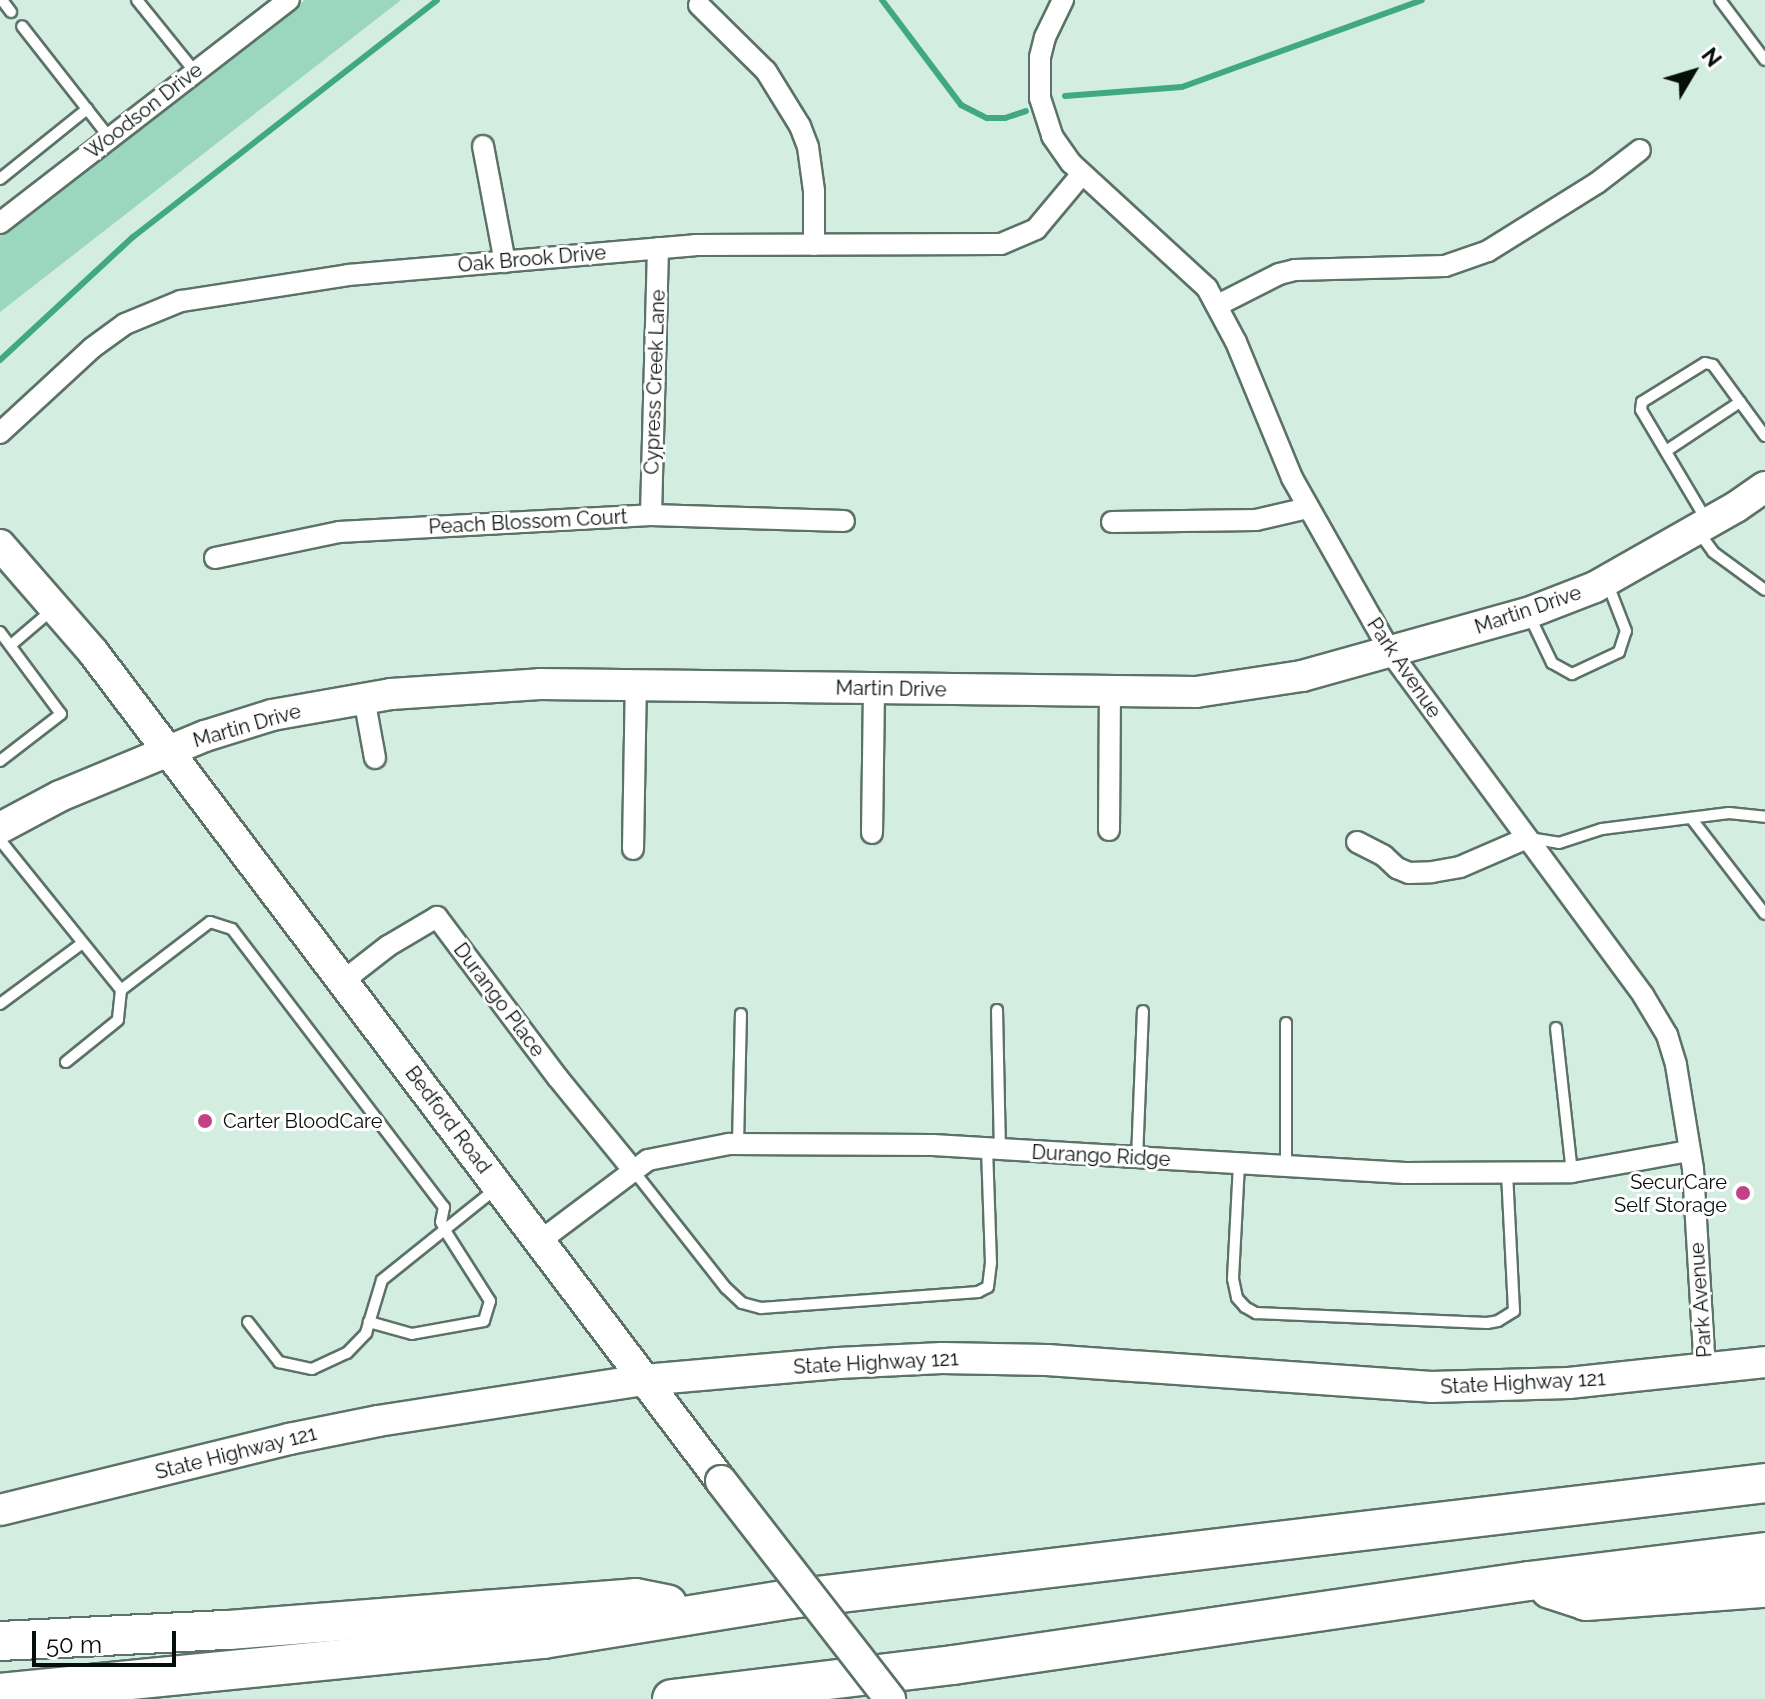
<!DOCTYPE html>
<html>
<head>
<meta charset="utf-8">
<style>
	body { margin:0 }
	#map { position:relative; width:1765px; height:1699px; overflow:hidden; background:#d3ede1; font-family:Raleway,sans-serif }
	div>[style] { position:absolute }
	.green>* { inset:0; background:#9bd7be }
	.stream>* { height:6px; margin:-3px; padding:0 3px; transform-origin:3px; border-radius:3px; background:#40a885 }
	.roads { filter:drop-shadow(2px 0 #5c7269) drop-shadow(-2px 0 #5c7269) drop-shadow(0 2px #5c7269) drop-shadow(0 -2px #5c7269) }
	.lane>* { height:10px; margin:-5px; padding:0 5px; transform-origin:5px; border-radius:5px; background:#fff }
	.street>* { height:20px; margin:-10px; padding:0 10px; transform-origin:10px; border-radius:10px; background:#fff }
	.secondary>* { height:30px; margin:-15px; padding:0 15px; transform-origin:15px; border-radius:15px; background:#fff }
	.highway>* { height:38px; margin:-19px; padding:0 19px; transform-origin:19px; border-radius:19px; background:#fff }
	.bridges { filter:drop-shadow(2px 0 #5c7269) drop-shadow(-2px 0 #5c7269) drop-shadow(0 2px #5c7269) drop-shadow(0 -2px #5c7269) }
	.secondary-bridge>* { height:30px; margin:-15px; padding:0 15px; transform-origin:15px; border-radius:15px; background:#fff }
	.dots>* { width:22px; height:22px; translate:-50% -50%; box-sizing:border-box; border:4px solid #fff; border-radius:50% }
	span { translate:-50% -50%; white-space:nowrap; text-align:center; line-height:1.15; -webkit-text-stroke:6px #fff; paint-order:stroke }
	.street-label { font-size:20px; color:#060e0a }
	.poi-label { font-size:20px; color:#060e0a }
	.left { translate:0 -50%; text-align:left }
	.right { translate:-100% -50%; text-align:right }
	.north { position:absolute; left:1653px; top:32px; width:80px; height:80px; -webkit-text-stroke:6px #fff; paint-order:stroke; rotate:52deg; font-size:22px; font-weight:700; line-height:32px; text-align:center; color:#060e0a }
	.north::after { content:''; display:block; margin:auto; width:28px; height:36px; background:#060e0a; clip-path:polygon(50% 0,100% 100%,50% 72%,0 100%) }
	.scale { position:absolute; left:32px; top:1631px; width:144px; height:36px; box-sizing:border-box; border:4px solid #060e0a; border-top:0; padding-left:10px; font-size:24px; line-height:28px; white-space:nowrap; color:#060e0a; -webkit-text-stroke:6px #fff; paint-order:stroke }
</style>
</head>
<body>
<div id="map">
	<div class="green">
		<i style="clip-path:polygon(305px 0,401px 0,0 312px,0 235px)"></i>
	</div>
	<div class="stream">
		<i style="left:882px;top:0;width:131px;rotate:53deg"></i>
		<i style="left:961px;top:105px;width:29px;rotate:27deg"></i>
		<i style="left:987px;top:118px;width:18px"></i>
		<i style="left:1005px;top:118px;width:22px;rotate:-18deg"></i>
		<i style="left:1065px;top:96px;width:117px;rotate:-4.4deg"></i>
		<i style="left:1182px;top:87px;width:255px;rotate:-19.9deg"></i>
		<i style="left:0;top:360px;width:181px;rotate:-42.8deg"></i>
		<i style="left:133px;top:237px;width:385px;rotate:-37.9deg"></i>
	</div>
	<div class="roads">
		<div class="lane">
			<i style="left:2px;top:0;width:15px;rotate:53deg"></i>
			<i style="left:137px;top:0;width:92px;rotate:51.1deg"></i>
			<i style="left:1720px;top:0;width:75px;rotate:53.1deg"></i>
			<i style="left:87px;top:109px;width:37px;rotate:52deg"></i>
			<i style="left:0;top:179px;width:112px;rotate:-38.8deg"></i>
			<i style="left:87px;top:109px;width:105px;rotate:-128.1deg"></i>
			<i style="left:1666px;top:451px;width:89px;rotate:-33.5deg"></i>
			<i style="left:1707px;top:521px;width:129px;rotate:-120.7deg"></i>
			<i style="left:1641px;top:410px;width:8px;rotate:-83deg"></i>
			<i style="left:1642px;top:402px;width:74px;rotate:-31.8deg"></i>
			<i style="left:1705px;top:363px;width:8px;rotate:14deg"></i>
			<i style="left:1713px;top:365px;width:88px;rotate:53.8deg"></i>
			<i style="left:1698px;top:531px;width:26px;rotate:54deg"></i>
			<i style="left:1713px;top:552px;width:64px;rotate:36.2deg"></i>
			<i style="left:1530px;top:617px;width:51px;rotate:64.4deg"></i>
			<i style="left:1552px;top:663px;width:23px;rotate:29deg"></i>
			<i style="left:1572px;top:674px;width:52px;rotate:-25.1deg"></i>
			<i style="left:1619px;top:652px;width:22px;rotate:-72deg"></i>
			<i style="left:1626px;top:631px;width:53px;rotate:-111.2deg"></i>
			<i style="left:0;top:632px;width:102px;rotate:53.4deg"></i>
			<i style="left:61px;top:714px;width:77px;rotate:142.4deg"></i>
			<i style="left:11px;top:645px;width:54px;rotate:-40.5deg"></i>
			<i style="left:1691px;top:818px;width:121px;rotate:52.4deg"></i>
			<i style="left:1529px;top:838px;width:30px;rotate:9deg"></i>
			<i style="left:1559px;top:843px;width:45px;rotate:-18deg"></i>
			<i style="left:1602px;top:829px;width:128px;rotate:-7.2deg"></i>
			<i style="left:1729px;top:813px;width:36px;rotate:6deg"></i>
			<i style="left:0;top:840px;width:193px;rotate:51.1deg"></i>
			<i style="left:121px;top:990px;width:30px;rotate:96deg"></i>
			<i style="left:118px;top:1020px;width:67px;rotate:141.1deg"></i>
			<i style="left:121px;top:990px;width:112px;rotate:-37.4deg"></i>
			<i style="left:210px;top:922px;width:23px;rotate:18deg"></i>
			<i style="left:232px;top:929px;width:350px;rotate:52.7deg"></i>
			<i style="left:444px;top:1207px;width:15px;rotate:101deg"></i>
			<i style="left:441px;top:1222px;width:11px;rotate:63deg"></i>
			<i style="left:446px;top:1232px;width:82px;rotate:57.5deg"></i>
			<i style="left:490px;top:1301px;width:21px;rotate:107deg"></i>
			<i style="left:484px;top:1321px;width:73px;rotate:169.8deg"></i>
			<i style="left:412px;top:1334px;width:45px;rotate:-164.4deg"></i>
			<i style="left:0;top:1004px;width:101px;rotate:-36.5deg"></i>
			<i style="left:997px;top:1010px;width:140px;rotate:88.8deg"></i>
			<i style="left:1286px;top:1023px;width:143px;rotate:90deg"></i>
			<i style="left:1556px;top:1028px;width:145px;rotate:83.7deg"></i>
			<i style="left:738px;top:1144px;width:130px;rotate:-88.7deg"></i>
			<i style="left:1137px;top:1159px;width:148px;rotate:-87.7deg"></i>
			<i style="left:1239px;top:1164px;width:115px;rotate:93deg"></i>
			<i style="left:1233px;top:1279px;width:19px;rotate:78deg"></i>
			<i style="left:1237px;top:1298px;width:12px;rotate:48deg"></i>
			<i style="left:1245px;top:1307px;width:13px;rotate:29deg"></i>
			<i style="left:1256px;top:1313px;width:231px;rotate:2.5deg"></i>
			<i style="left:1487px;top:1323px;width:11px;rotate:-10deg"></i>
			<i style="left:1498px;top:1321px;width:19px;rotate:-32deg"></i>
			<i style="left:1514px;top:1311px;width:139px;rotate:-92.9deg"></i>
			<i style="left:633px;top:1170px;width:150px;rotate:51.8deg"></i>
			<i style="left:726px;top:1288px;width:22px;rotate:43deg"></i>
			<i style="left:742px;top:1303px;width:20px;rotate:15deg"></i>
			<i style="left:761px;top:1308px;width:218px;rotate:-4.2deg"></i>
			<i style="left:978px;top:1292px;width:11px;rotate:-27deg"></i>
			<i style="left:988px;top:1287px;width:24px;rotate:-83deg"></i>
			<i style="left:991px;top:1263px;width:114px;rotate:-92deg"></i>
			<i style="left:248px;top:1322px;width:51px;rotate:52.2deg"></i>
			<i style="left:279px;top:1362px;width:34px;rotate:12deg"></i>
			<i style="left:312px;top:1369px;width:38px;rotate:-25deg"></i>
			<i style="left:347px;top:1353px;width:28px;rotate:-46deg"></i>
			<i style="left:366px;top:1333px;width:55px;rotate:-73.2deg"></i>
			<i style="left:382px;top:1280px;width:147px;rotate:-38.7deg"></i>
		</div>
		<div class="street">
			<i style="left:1063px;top:0;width:41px;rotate:115.9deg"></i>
			<i style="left:1045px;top:37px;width:21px;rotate:104deg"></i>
			<i style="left:1040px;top:57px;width:41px;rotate:90deg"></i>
			<i style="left:1040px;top:98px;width:40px;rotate:72deg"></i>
			<i style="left:1052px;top:136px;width:33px;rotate:55deg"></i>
			<i style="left:1071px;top:163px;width:185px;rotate:42.6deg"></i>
			<i style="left:1207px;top:288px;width:61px;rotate:61.8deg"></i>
			<i style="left:1236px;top:342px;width:147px;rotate:67.6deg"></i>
			<i style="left:1292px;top:478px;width:201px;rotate:60.5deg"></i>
			<i style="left:1391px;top:653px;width:425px;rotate:53.6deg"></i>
			<i style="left:1643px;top:995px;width:47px;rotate:59deg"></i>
			<i style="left:1667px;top:1035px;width:31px;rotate:73deg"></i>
			<i style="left:1676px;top:1065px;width:105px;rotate:80.7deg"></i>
			<i style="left:1693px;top:1169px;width:201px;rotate:86.6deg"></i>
			<i style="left:699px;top:5px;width:94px;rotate:44.6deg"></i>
			<i style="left:766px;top:71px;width:65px;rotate:58.3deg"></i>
			<i style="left:800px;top:126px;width:22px;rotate:69deg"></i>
			<i style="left:808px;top:147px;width:44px;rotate:82.2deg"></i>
			<i style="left:814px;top:191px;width:54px;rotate:90deg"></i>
			<i style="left:483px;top:146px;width:118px;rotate:79.3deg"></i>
			<i style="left:0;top:223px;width:365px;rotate:-37.7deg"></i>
			<i style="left:1218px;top:305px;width:68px;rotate:-26.9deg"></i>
			<i style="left:1279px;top:274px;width:16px;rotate:-14deg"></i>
			<i style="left:1295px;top:270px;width:150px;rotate:-1.5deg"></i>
			<i style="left:1445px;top:266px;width:46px;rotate:-19.2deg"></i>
			<i style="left:1488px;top:251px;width:128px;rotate:-32deg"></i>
			<i style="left:1597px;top:183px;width:54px;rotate:-37.5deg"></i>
			<i style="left:0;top:433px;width:125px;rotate:-42.7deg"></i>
			<i style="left:92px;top:348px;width:41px;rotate:-36deg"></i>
			<i style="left:125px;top:324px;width:61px;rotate:-22.3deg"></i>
			<i style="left:181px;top:301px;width:169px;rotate:-8.8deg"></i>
			<i style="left:348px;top:275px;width:348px;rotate:-4.9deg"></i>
			<i style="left:695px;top:245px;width:306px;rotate:-0.2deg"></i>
			<i style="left:1001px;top:244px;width:38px;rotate:-23deg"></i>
			<i style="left:1036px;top:229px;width:72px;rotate:-50.1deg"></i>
			<i style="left:651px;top:515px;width:267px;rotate:-88.5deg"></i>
			<i style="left:1112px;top:522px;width:144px;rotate:-0.8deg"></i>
			<i style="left:1256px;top:520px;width:53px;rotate:-13deg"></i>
			<i style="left:215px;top:558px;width:127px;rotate:-11.8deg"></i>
			<i style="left:339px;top:532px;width:312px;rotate:-3.1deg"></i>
			<i style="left:651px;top:515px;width:193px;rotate:1.8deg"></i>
			<i style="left:364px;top:698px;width:61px;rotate:79.6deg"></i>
			<i style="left:1109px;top:830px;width:138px;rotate:-89.6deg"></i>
			<i style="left:872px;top:833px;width:144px;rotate:-89.2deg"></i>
			<i style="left:1357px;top:842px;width:30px;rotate:27deg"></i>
			<i style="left:1384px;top:856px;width:18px;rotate:43deg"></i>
			<i style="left:1397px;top:868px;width:13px;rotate:23deg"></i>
			<i style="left:1409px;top:873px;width:23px;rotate:-2deg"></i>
			<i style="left:1432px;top:872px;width:28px;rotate:-10deg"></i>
			<i style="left:1460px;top:867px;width:73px;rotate:-23.4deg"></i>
			<i style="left:633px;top:849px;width:164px;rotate:-89deg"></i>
			<i style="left:343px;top:981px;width:57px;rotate:-37.9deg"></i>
			<i style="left:388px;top:946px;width:57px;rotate:-30.6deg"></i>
			<i style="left:437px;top:917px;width:201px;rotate:53.1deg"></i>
			<i style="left:558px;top:1078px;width:119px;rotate:50.8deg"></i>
			<i style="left:540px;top:1241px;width:135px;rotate:-36.9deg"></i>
			<i style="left:648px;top:1160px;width:83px;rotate:-11.2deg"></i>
			<i style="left:729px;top:1144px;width:204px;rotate:0.3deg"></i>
			<i style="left:933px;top:1145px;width:473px;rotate:3.4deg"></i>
			<i style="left:1405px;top:1173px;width:167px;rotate:-0.3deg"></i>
			<i style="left:1572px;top:1172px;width:119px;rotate:-10.2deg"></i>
		</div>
		<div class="secondary">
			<i style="left:0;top:545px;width:142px;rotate:49deg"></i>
			<i style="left:93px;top:652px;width:1040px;rotate:52.85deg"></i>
			<i style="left:0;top:828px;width:68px;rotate:-28.1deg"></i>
			<i style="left:60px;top:796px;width:157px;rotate:-22.5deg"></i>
			<i style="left:205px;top:736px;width:70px;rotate:-17.4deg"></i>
			<i style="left:272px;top:715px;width:121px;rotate:-10deg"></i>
			<i style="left:391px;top:694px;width:149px;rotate:-3.8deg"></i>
			<i style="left:540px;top:684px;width:656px;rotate:0.7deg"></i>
			<i style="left:1196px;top:692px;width:107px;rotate:-8.6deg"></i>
			<i style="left:1302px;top:676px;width:235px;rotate:-15.6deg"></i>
			<i style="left:1528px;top:613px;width:72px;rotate:-21.2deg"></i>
			<i style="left:1595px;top:587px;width:162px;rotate:-29.6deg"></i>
			<i style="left:1736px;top:507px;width:35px;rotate:-35deg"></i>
			<i style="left:0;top:1510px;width:298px;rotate:-13.8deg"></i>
			<i style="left:289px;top:1439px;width:91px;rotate:-11.4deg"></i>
			<i style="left:378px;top:1421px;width:269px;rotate:-8.8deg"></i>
			<i style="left:644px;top:1380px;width:195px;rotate:-5deg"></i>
			<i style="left:838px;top:1363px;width:104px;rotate:-2.8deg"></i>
			<i style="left:942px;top:1358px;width:105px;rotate:1.1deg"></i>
			<i style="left:1047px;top:1360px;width:385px;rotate:4deg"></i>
			<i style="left:1431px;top:1387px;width:138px;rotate:-1.7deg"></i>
			<i style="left:1569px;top:1383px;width:197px;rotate:-6.1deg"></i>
		</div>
		<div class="highway">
			<i style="left:1550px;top:1589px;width:38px;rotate:18deg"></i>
			<i style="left:1586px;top:1601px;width:179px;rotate:-4.2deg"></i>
			<i style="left:0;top:1641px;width:229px;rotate:-2.8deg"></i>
			<i style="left:229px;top:1630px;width:407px;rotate:-4.5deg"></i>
			<i style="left:635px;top:1598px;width:33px;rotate:11deg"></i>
			<i style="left:0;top:1693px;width:546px;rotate:-5.68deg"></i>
			<i style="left:543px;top:1639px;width:251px;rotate:-9.2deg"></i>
			<i style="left:791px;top:1599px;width:981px;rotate:-6.79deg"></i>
			<i style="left:672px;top:1699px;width:283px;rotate:-6.9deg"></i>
			<i style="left:953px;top:1665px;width:582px;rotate:-8.3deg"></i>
			<i style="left:1529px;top:1581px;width:238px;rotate:-7deg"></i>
		</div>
	</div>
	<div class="bridges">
		<div class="secondary-bridge">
			<i style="left:721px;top:1481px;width:276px;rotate:52.2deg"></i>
		</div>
	</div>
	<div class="dots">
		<i style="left:205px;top:1121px;background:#c54185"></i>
		<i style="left:1743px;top:1193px;background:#c54185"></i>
	</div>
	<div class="street-label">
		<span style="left:144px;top:111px;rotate:-38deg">Woodson Drive</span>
		<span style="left:532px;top:259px;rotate:-5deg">Oak Brook Drive</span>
		<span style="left:655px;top:382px;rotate:-88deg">Cypress Creek Lane</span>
		<span style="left:528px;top:522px;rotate:-3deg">Peach Blossom Court</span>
		<span style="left:1528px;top:610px;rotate:-19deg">Martin Drive</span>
		<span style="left:1404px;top:668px;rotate:56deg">Park Avenue</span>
		<span style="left:891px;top:689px;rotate:1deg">Martin Drive</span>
		<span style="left:247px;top:726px;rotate:-16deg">Martin Drive</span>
		<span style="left:499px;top:1000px;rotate:53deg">Durango Place</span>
		<span style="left:448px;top:1120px;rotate:53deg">Bedford Road</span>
		<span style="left:1101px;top:1156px;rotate:3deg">Durango Ridge</span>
		<span style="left:1701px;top:1300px;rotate:-94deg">Park Avenue</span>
		<span style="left:876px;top:1363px;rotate:-3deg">State Highway 121</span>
		<span style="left:1523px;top:1383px;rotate:-3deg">State Highway 121</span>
		<span style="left:236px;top:1453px;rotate:-14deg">State Highway 121</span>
	</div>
	<div class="poi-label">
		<span class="left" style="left:223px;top:1121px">Carter BloodCare</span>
		<span class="right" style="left:1727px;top:1194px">SecurCare<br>Self Storage</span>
	</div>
	<div class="north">N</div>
	<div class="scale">50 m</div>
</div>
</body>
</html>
